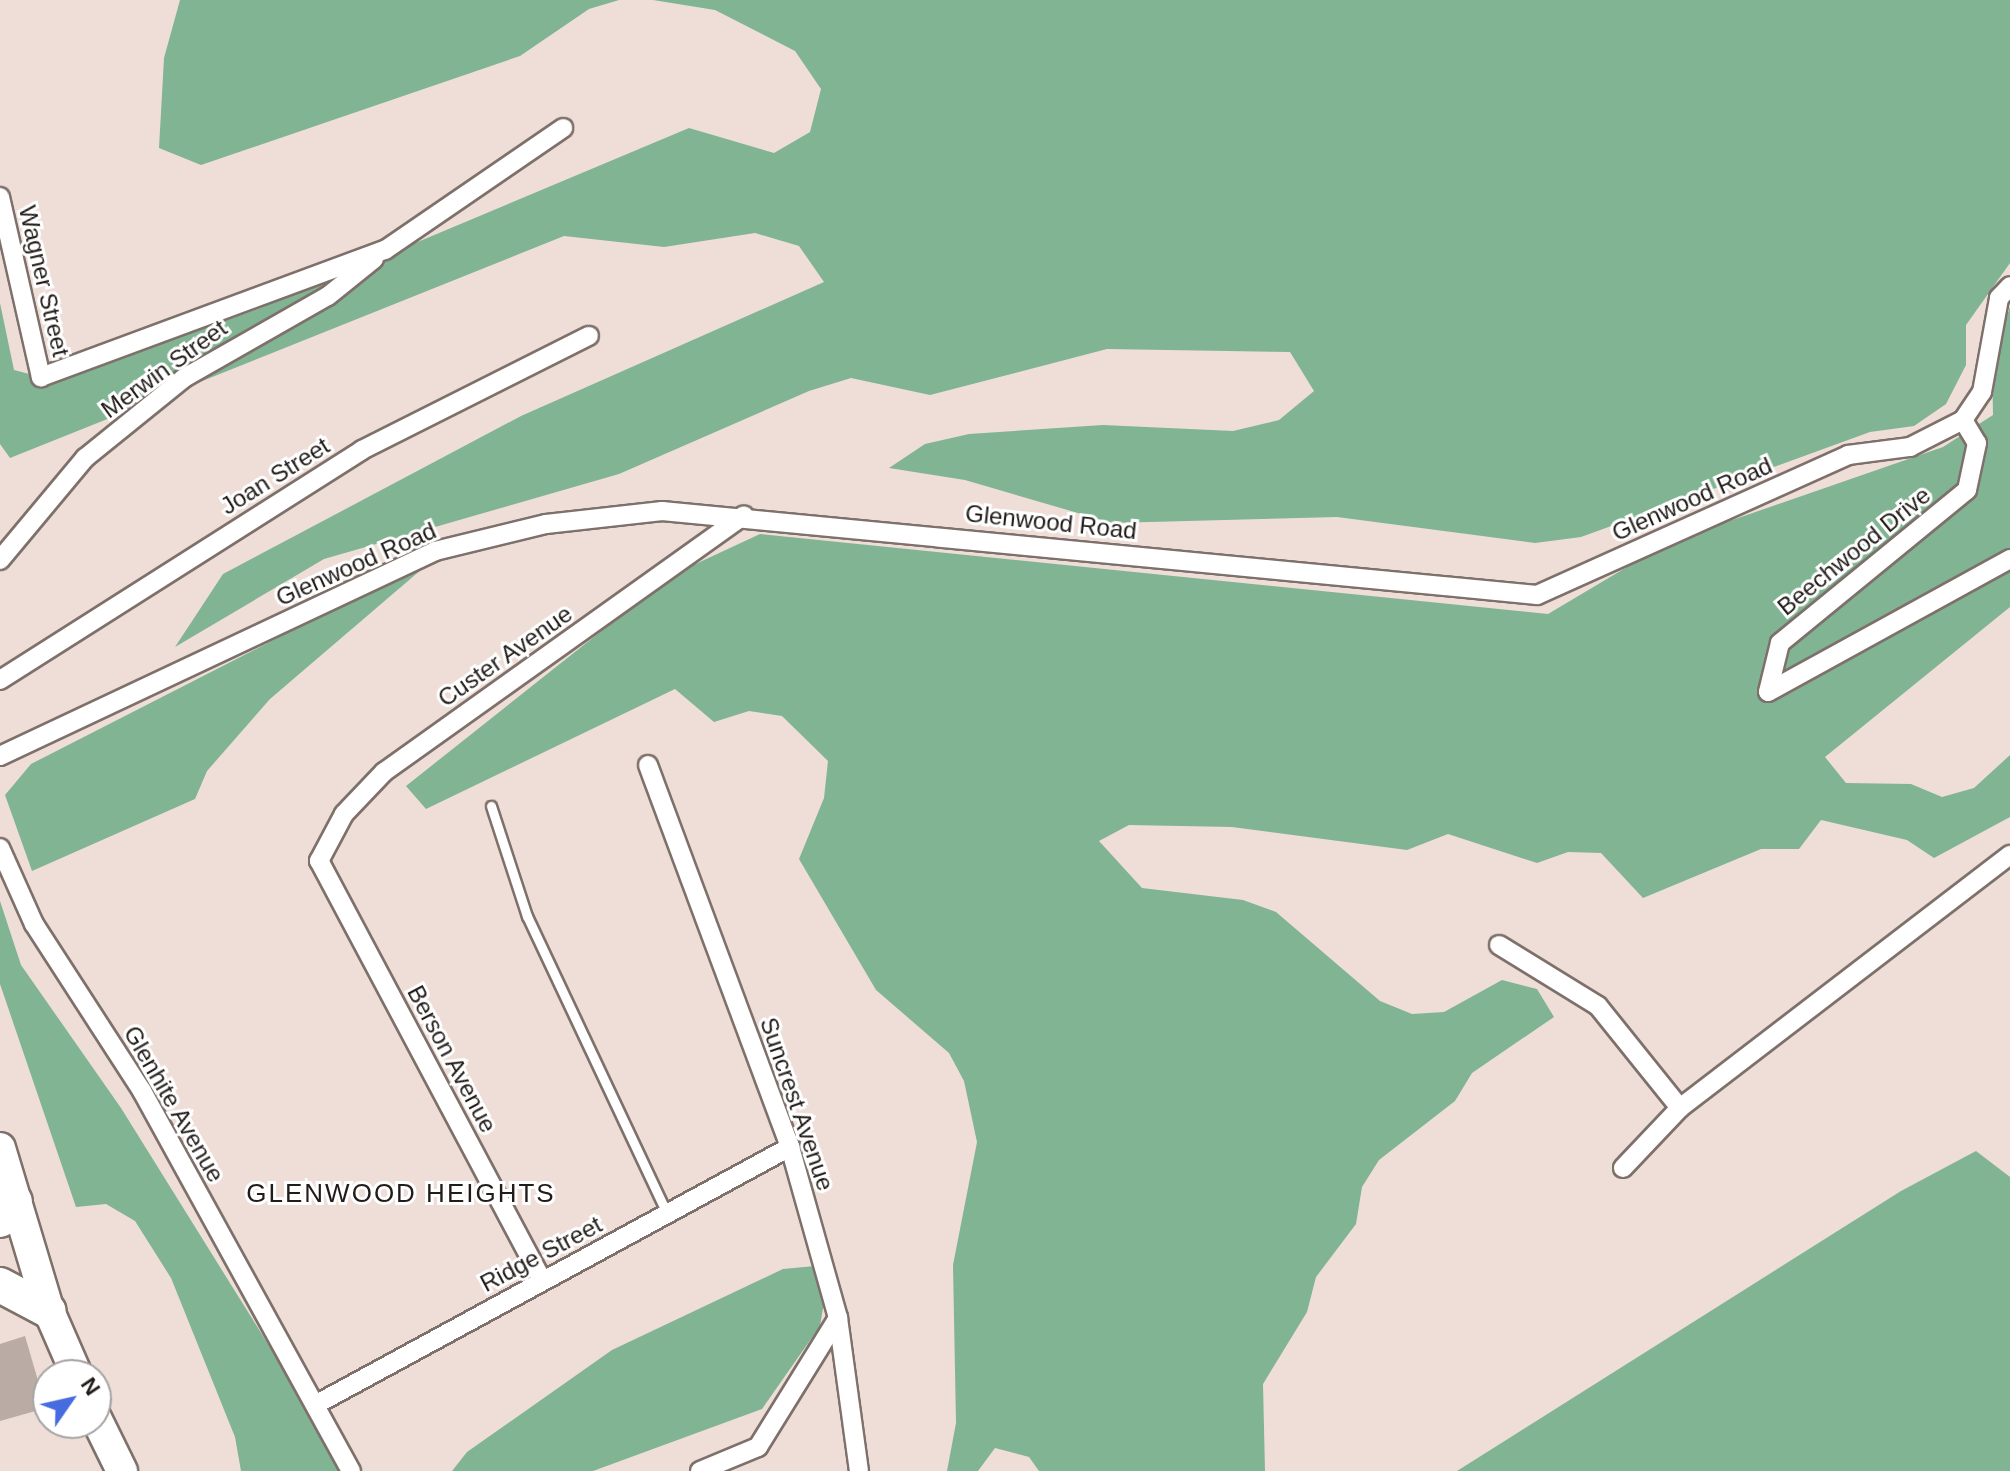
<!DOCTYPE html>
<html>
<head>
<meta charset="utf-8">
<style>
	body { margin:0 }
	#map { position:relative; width:2010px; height:1471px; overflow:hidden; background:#eeded7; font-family:Helvetica,sans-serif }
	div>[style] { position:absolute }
	.forest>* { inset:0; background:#81b493 }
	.building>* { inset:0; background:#baaba5 }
	.roads { filter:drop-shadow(2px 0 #7e706a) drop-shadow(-2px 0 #7e706a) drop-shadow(0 2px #7e706a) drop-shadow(0 -2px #7e706a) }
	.lane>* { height:9px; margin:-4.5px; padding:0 4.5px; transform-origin:4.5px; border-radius:4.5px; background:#fff }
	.street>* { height:18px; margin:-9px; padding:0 9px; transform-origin:9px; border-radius:9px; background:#fff }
	.primary>* { height:30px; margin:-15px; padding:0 15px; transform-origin:15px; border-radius:15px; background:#fff }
	.highway>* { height:34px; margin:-17px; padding:0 17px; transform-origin:17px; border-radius:17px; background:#fff }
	span { translate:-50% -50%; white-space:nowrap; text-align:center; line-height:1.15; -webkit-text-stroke:6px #fff; paint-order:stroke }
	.street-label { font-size:24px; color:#211c19 }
	.neighbourhood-label { font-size:26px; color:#211c19; letter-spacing:2px }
	.north { position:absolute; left:32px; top:1359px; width:80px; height:80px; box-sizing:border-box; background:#fff; border:2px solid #a6a4a3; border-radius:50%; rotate:56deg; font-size:22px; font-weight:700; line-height:32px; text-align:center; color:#211c19 }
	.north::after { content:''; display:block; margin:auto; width:28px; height:36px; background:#466de0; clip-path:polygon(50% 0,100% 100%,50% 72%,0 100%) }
</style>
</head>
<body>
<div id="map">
	<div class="forest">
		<i style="clip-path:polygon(180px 0,619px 0,589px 9px,520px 56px,201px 165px,159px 148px,164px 58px)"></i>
		<i style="clip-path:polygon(653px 0,2010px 0,2010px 263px,1966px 325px,1966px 365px,1946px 404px,1914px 426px,1870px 432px,1581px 537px,1535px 543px,1337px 517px,1112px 523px,965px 480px,889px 468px,925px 444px,969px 434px,1103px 425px,1233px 431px,1279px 420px,1314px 391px,1290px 352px,1107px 349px,930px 395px,851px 378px,809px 391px,619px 474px,324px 559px,175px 647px,223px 574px,521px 416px,824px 282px,799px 246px,755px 233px,664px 247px,564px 236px,10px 458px,0 444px,0 303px,14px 370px,56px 381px,258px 309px,689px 128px,774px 153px,810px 132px,821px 89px,795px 51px,715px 10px)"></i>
		<i style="clip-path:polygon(2010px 307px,2010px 607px,1825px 757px,1846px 783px,1911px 784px,1942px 797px,1974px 788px,2010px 755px,2010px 817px,1934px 858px,1907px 840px,1821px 820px,1799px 849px,1761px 849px,1643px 898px,1601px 853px,1568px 852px,1537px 863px,1448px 834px,1407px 850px,1232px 827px,1129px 825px,1099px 841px,1142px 888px,1243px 900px,1276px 912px,1380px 1001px,1412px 1014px,1444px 1012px,1502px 980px,1537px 989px,1554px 1017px,1472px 1073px,1455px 1101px,1379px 1160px,1362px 1187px,1356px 1224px,1316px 1277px,1307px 1312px,1263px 1384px,1265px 1471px,1039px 1471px,1029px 1457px,995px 1448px,978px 1471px,947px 1471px,956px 1423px,953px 1265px,977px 1142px,964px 1081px,949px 1053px,876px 990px,799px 859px,824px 798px,828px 761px,782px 716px,749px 711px,714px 722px,675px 689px,426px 809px,406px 786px,672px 575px,760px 534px,1548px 614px,1669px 542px,1943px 447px,1993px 415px,1992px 360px)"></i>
		<i style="clip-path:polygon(436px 557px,270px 699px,207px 771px,195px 799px,32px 871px,5px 795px,31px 764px)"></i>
		<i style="clip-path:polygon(0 901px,21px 965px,121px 1108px,347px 1471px,241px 1471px,235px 1437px,171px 1278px,135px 1221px,106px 1204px,76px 1207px,0 984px)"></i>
		<i style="clip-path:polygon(1976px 1151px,2010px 1177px,2010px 1471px,1457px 1471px,1901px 1191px)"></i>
		<i style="clip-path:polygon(815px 1266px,825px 1296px,820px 1326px,762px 1409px,593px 1471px,452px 1471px,467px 1452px,612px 1350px,783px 1269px)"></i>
	</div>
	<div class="building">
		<i style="clip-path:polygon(25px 1336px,46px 1408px,0 1421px,0 1344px)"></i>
	</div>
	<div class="roads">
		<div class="lane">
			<i style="left:491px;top:806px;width:116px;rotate:71.9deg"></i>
			<i style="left:527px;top:916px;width:328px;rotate:64.8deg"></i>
		</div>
		<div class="street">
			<i style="left:0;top:197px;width:185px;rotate:77.2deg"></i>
			<i style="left:41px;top:377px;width:367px;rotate:-20.3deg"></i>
			<i style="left:385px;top:250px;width:216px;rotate:-34.4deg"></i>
			<i style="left:1963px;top:420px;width:27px;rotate:59deg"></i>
			<i style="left:1977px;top:443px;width:48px;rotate:102deg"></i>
			<i style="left:1967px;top:490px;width:242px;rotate:140.7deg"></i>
			<i style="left:1780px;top:643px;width:50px;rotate:103.8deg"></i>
			<i style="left:1768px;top:692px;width:276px;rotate:-28.8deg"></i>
			<i style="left:0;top:560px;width:133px;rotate:-50.2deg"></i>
			<i style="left:85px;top:458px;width:127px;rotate:-38.9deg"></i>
			<i style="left:184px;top:378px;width:166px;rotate:-29.7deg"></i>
			<i style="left:328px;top:296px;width:59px;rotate:-38.8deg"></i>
			<i style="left:0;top:680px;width:429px;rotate:-32.4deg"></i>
			<i style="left:362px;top:450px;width:254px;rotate:-26.7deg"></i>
			<i style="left:0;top:756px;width:481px;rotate:-25.2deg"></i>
			<i style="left:435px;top:551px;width:114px;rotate:-13.7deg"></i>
			<i style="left:546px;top:524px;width:117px;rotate:-6.4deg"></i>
			<i style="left:662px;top:511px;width:879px;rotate:5.48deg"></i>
			<i style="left:1537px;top:595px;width:341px;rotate:-24.2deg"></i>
			<i style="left:1848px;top:455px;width:63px;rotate:-7.4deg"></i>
			<i style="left:1910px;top:447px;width:59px;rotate:-27deg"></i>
			<i style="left:1963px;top:420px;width:34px;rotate:-56deg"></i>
			<i style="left:1982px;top:392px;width:96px;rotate:-79.7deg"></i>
			<i style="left:1999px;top:298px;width:16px;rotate:-47deg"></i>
			<i style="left:648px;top:765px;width:408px;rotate:69.6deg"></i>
			<i style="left:790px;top:1147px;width:178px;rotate:74.3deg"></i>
			<i style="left:838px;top:1318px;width:154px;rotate:82.2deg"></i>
			<i style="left:0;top:848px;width:83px;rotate:65.9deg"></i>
			<i style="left:34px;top:924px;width:199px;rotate:57.1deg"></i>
			<i style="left:142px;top:1091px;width:434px;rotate:61.2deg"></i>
			<i style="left:1499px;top:945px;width:116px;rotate:31.6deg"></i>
			<i style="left:1598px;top:1006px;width:131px;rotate:51.2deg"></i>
			<i style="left:1623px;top:1168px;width:83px;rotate:-46.5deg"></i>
			<i style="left:1680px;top:1108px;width:416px;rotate:-37.5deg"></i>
			<i style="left:542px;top:1280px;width:475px;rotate:-118deg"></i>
			<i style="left:319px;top:861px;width:53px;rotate:-62deg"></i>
			<i style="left:344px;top:814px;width:58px;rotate:-46.4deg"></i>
			<i style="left:384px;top:772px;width:442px;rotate:-35.5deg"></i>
			<i style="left:315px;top:1405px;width:541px;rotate:-28.51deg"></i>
			<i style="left:700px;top:1471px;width:63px;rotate:-22.5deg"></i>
			<i style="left:758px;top:1447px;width:152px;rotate:-58.2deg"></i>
		</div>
		<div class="primary">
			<i style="left:0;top:1148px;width:170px;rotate:73.3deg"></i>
			<i style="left:49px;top:1311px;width:70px;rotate:66.4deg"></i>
			<i style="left:96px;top:1418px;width:59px;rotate:63.9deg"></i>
		</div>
		<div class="highway">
			<i style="left:0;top:1220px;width:24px;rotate:-52deg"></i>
			<i style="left:0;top:1285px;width:55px;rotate:28deg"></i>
		</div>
	</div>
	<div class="street-label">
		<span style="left:44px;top:281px;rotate:77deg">Wagner Street</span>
		<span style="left:164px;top:369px;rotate:-36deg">Merwin Street</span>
		<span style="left:275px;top:476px;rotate:-32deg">Joan Street</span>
		<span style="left:1692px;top:499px;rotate:-24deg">Glenwood Road</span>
		<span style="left:1051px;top:522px;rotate:6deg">Glenwood Road</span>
		<span style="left:1854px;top:551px;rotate:-39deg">Beechwood Drive</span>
		<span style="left:356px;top:564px;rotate:-24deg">Glenwood Road</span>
		<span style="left:505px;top:656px;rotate:-35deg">Custer Avenue</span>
		<span style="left:452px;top:1059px;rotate:62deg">Berson Avenue</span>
		<span style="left:174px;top:1104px;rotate:60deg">Glenhite Avenue</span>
		<span style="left:797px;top:1104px;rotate:71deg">Suncrest Avenue</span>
		<span style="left:541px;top:1254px;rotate:-28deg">Ridge Street</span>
	</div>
	<div class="neighbourhood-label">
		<span style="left:401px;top:1194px">GLENWOOD HEIGHTS</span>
	</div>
	<div class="north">N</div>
</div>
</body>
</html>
